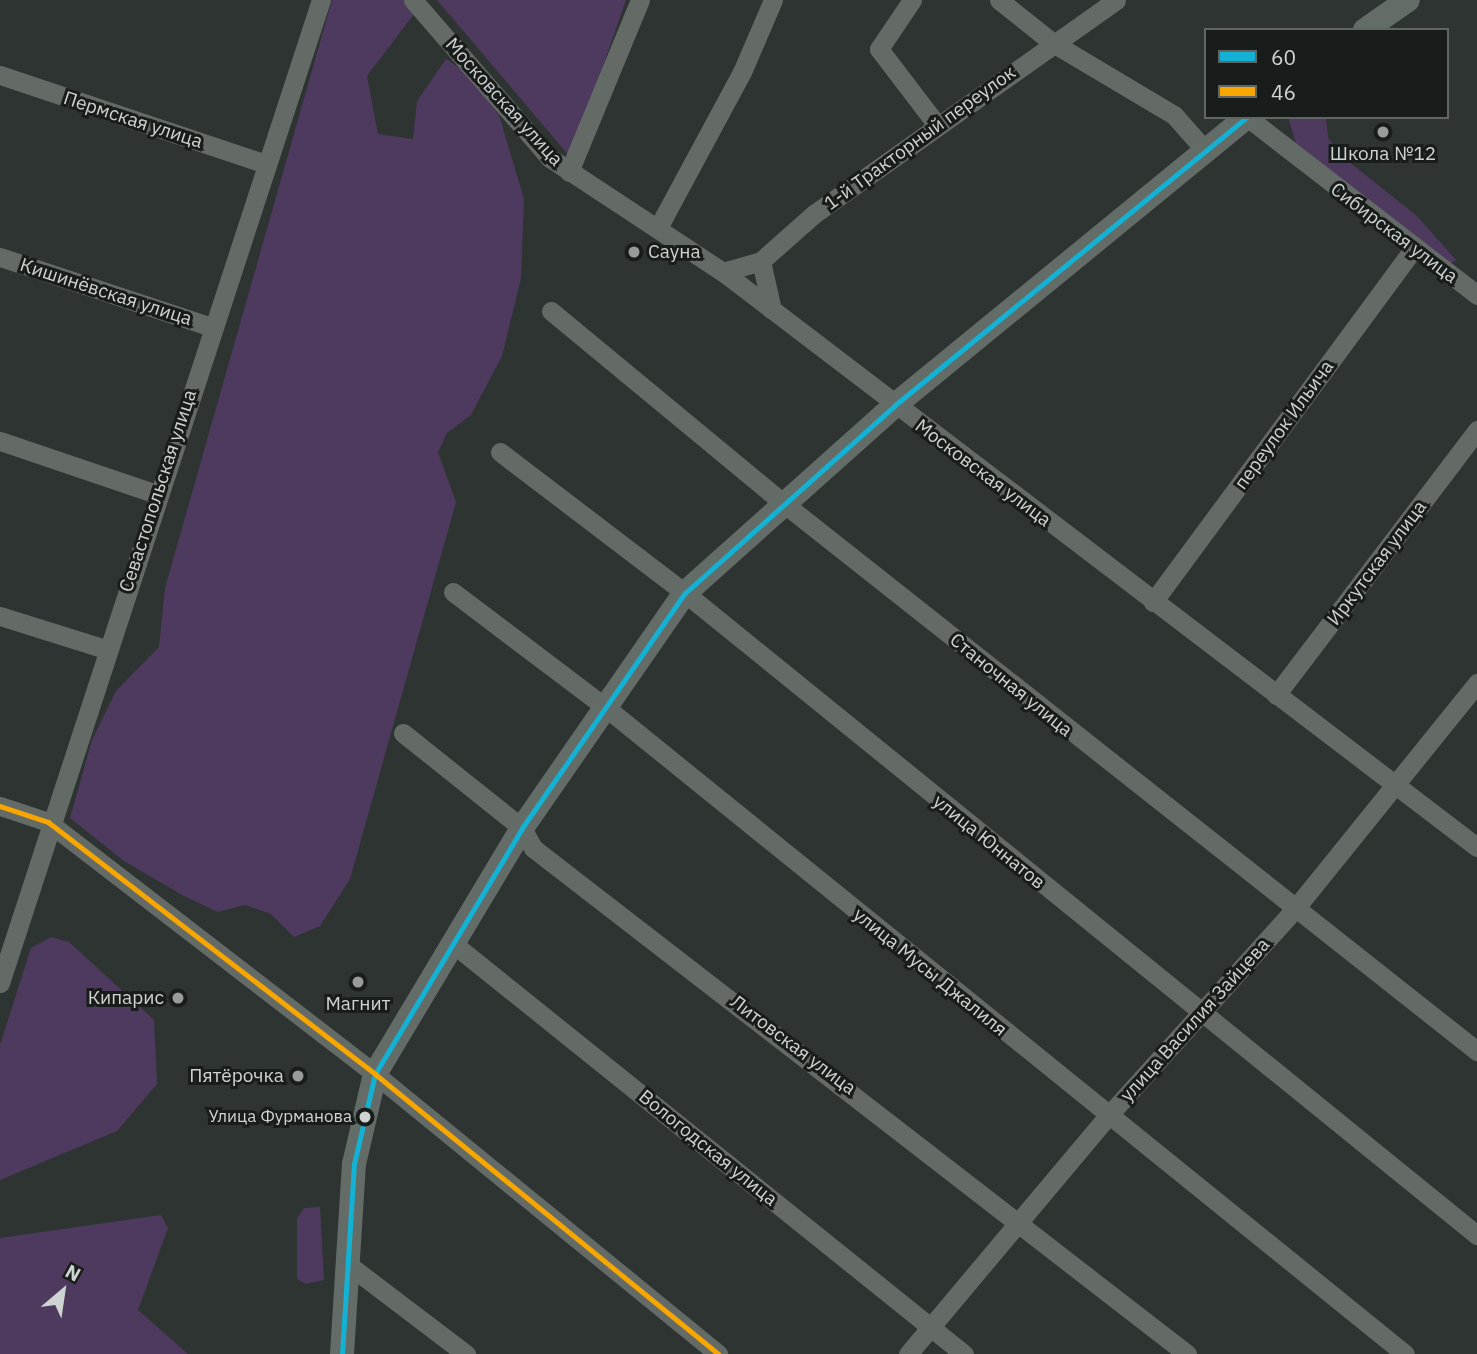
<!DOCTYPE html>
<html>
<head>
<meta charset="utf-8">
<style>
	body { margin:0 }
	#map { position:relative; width:1477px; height:1354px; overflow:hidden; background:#2e3431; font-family:"IBM Plex Sans",sans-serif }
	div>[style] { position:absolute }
	.green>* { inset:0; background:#4f3a5f }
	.minor>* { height:19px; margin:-9.5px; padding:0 9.5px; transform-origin:9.5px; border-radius:9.5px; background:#646b67 }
	.major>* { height:24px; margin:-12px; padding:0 12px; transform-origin:12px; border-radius:12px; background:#636c67 }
	.bus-1>* { height:5px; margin:-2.5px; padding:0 2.5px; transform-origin:2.5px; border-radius:2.5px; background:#13b2d5 }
	.bus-2>* { height:5px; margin:-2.5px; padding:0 2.5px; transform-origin:2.5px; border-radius:2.5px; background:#f7a600 }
	.dots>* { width:19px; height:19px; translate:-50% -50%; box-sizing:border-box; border:4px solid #181c1a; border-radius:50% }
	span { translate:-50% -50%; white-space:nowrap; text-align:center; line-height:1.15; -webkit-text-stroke:6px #181c1a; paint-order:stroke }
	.bus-label { font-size:17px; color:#ced4d1 }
	.right { translate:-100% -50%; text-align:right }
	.street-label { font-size:19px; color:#ced4d1 }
	.poi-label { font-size:19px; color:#ced4d1 }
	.left { translate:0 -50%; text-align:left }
	.legend { position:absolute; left:1204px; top:28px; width:245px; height:91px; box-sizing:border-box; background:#181c1a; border:2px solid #616663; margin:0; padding:9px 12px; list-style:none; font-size:21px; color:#ced4d1 }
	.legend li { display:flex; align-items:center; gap:14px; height:35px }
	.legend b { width:35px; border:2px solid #616663 }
	.north { position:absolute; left:28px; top:1256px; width:70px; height:70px; -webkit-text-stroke:5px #181c1a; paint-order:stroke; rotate:29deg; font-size:19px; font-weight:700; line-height:28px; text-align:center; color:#ced4d1 }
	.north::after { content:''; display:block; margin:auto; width:24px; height:32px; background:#ced4d1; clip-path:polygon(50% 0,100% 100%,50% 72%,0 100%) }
</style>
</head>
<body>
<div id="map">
	<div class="green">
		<i style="clip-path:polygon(332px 0,406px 0,417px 10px,367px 76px,378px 134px,413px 139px,417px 101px,446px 59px,467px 73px,499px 115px,524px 199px,521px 278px,502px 356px,471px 415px,447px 433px,438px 452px,456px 502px,350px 879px,320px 926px,294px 937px,271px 914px,245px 905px,218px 912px,184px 896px,124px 861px,70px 818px,92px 740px,116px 691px,159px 647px,165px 588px)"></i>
		<i style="clip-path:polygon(437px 0,626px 0,571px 158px)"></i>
		<i style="clip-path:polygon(1288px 117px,1326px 117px,1328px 138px,1343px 157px,1417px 216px,1456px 260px,1449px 264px,1296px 143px)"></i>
		<i style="clip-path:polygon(51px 937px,69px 942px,154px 1020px,157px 1084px,117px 1131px,0 1180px,0 1045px,31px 948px)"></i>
		<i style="clip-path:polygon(320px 1207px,324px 1280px,306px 1284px,297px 1279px,297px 1218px,304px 1208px)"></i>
		<i style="clip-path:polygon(161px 1215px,168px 1228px,138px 1310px,188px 1354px,0 1354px,0 1238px)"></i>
	</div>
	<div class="minor">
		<i style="left:413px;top:0;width:209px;rotate:49.1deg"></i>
		<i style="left:550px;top:158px;width:207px;rotate:33.4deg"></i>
		<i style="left:723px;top:272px;width:948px;rotate:37.33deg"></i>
		<i style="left:912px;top:0;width:59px;rotate:124deg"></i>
		<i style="left:879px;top:49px;width:96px;rotate:52.7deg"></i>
		<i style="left:999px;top:0;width:69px;rotate:38.5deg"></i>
		<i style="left:1053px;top:43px;width:141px;rotate:30.8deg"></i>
		<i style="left:1174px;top:115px;width:45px;rotate:48.6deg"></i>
		<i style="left:0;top:75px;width:280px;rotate:18.5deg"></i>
		<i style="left:1247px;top:117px;width:291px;rotate:37.7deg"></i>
		<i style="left:569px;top:172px;width:186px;rotate:-67.6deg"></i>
		<i style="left:659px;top:226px;width:175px;rotate:-61.7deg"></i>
		<i style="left:742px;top:72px;width:78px;rotate:-66.7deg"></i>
		<i style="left:0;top:257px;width:223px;rotate:18.3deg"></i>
		<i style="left:761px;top:261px;width:50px;rotate:77.3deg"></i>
		<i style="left:723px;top:272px;width:40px;rotate:-16deg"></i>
		<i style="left:761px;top:261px;width:71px;rotate:-41.6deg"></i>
		<i style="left:814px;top:214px;width:370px;rotate:-35.3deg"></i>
		<i style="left:551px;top:311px;width:300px;rotate:39.6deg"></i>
		<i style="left:782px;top:502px;width:886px;rotate:38.31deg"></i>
		<i style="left:0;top:441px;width:166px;rotate:18.7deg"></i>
		<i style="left:500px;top:452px;width:233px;rotate:37.3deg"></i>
		<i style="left:685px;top:593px;width:1020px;rotate:39.03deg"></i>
		<i style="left:453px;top:592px;width:189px;rotate:37.1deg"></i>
		<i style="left:604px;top:706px;width:1030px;rotate:38.97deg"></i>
		<i style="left:1153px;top:602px;width:440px;rotate:-53.6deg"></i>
		<i style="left:0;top:616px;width:110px;rotate:17.4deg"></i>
		<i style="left:1276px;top:695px;width:333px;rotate:-52.8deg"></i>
		<i style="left:403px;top:733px;width:152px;rotate:38.6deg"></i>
		<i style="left:522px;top:828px;width:23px;rotate:61deg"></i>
		<i style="left:533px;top:848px;width:827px;rotate:37.73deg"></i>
		<i style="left:0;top:806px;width:51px;rotate:18.4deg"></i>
		<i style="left:48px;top:822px;width:413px;rotate:37.6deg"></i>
		<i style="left:375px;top:1074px;width:443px;rotate:39.2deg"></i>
		<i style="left:451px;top:942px;width:658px;rotate:38.77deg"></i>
		<i style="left:0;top:983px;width:1034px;rotate:-71.92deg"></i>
		<i style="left:346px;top:1263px;width:151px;rotate:37.2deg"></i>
		<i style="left:908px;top:1354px;width:309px;rotate:-50deg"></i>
		<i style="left:1107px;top:1117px;width:279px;rotate:-47.9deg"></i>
		<i style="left:1294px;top:910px;width:292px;rotate:-51.1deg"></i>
	</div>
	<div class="major">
		<i style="left:1365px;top:30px;width:52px;rotate:-34.9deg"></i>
		<i style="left:342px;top:1354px;width:190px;rotate:-86.4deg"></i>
		<i style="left:354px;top:1164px;width:92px;rotate:-76.9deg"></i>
		<i style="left:375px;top:1074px;width:287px;rotate:-59.1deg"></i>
		<i style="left:522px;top:828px;width:286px;rotate:-55.3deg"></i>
		<i style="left:685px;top:593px;width:282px;rotate:-41.8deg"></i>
		<i style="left:895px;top:405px;width:455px;rotate:-39.3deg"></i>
	</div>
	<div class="bus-1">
		<i style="left:342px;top:1354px;width:190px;rotate:-86.4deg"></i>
		<i style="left:354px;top:1164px;width:92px;rotate:-76.9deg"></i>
		<i style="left:375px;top:1074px;width:287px;rotate:-59.1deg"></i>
		<i style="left:522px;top:828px;width:286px;rotate:-55.3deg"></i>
		<i style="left:685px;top:593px;width:282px;rotate:-41.8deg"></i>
		<i style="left:895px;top:405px;width:455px;rotate:-39.3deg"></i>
	</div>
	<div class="bus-2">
		<i style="left:0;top:806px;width:51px;rotate:18.4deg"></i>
		<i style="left:48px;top:822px;width:413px;rotate:37.6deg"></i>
		<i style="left:375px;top:1074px;width:443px;rotate:39.2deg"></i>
	</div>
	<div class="dots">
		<i style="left:1383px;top:132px;background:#969c99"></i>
		<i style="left:634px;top:252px;background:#969c99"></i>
		<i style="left:358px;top:982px;background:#969c99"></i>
		<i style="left:178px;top:998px;background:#969c99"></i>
		<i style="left:298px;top:1076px;background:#969c99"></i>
		<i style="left:365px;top:1117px;background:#ced4d1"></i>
	</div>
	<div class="bus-label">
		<span class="right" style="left:352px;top:1117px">Улица Фурманова</span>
	</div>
	<div class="street-label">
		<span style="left:504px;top:102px;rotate:48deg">Московская улица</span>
		<span style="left:133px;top:120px;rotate:18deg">Пермская улица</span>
		<span style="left:920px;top:138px;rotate:-36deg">1-й Тракторный переулок</span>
		<span style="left:1394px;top:233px;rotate:37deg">Сибирская улица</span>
		<span style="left:106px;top:292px;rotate:18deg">Кишинёвская улица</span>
		<span style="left:1284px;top:425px;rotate:-54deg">переулок Ильича</span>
		<span style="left:983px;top:473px;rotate:37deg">Московская улица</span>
		<span style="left:158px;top:491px;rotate:-72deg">Севастопольская улица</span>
		<span style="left:1377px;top:563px;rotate:-53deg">Иркутская улица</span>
		<span style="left:1011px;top:685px;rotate:39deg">Станочная улица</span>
		<span style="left:989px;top:842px;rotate:39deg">улица Юннатов</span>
		<span style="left:930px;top:972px;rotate:39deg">улица Мусы Джалиля</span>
		<span style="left:1195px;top:1020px;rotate:-48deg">улица Василия Зайцева</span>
		<span style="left:793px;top:1045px;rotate:37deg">Литовская улица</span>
		<span style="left:708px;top:1148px;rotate:39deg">Вологодская улица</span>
	</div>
	<div class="poi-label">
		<span style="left:1383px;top:154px">Школа №12</span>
		<span class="left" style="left:648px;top:252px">Сауна</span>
		<span class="right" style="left:164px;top:998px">Кипарис</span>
		<span style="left:358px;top:1004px">Магнит</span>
		<span class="right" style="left:284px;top:1076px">Пятёрочка</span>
	</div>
	<ul class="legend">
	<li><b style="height:9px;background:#13b2d5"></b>60</li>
	<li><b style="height:9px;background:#f7a600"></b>46</li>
	</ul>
	<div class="north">N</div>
</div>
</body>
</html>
